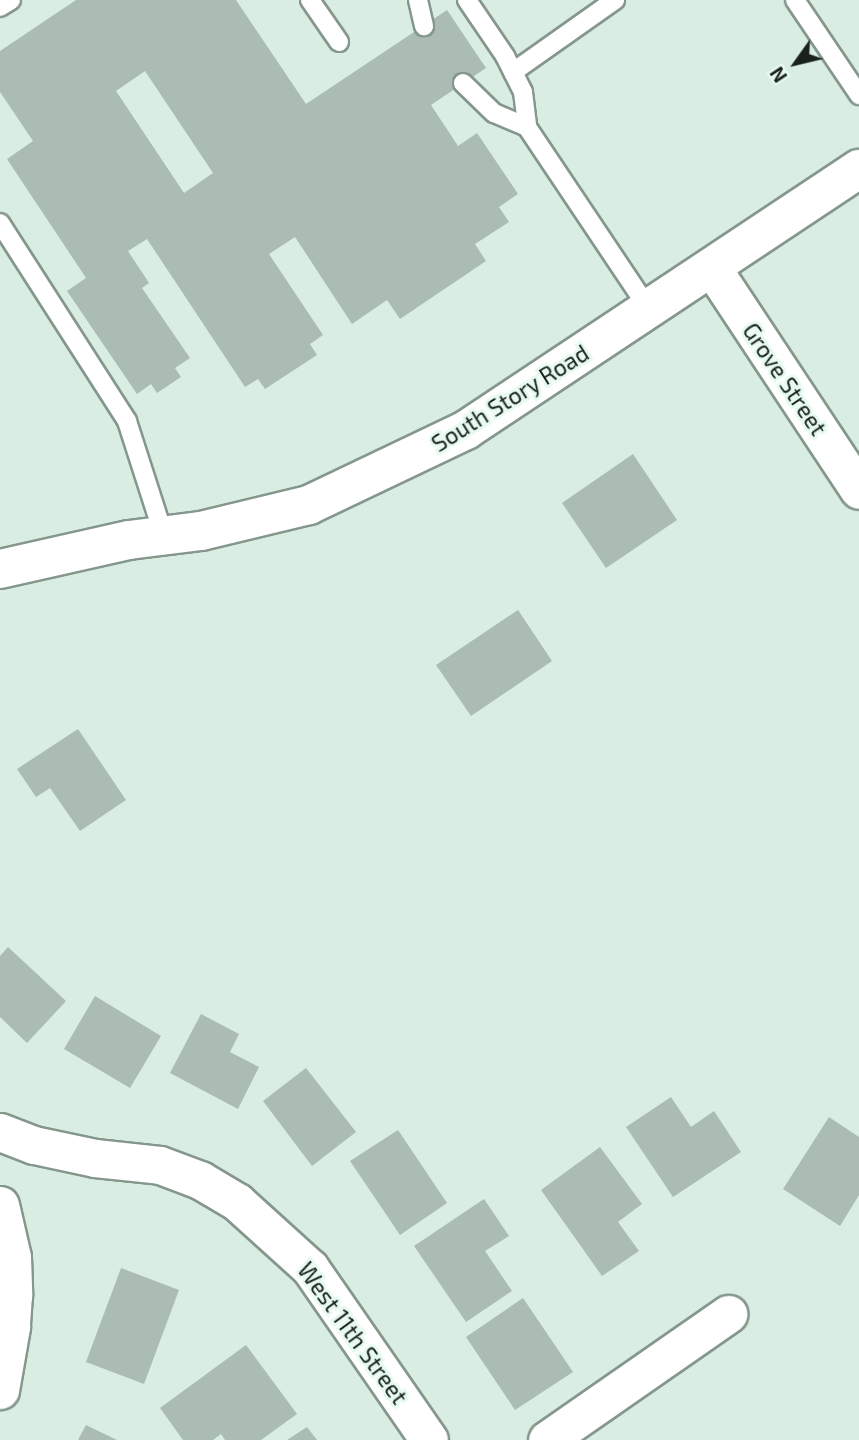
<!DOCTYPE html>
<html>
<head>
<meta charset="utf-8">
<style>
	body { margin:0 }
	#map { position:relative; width:859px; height:1440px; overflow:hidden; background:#daede3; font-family:"Exo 2",sans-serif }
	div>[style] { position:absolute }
	.building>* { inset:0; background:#aabcb3 }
	.roads { filter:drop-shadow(2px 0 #85978d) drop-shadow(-2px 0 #85978d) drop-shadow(0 2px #85978d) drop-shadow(0 -2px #85978d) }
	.service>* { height:18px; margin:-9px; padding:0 9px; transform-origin:9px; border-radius:9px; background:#fff }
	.minor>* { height:37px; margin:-18.5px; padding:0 18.5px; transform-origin:18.5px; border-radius:18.5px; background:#fff }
	.secondary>* { height:38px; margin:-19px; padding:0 19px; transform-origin:19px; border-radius:19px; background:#fff }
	span { translate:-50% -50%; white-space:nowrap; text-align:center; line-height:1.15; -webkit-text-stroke:6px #e7faf0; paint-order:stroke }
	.street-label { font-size:23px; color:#1a211d }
	.north { position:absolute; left:761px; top:28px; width:70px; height:70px; -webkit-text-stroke:5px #e7faf0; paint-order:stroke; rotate:236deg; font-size:19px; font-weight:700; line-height:28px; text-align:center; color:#1a211d }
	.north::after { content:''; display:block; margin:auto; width:24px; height:32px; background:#1a211d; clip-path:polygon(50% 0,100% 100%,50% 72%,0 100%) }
</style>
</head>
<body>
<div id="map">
	<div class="building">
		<i style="clip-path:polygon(evenodd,76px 0,236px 0,306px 104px,447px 10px,486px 68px,431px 105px,458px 146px,477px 133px,518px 194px,499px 207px,509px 222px,475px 244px,486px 261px,400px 319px,387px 300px,352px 324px,295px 237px,269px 254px,323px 335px,310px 344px,317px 355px,265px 389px,258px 379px,245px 387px,147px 239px,128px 251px,149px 283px,142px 288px,190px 358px,175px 368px,181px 377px,157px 393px,151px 384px,137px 394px,67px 291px,86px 278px,7px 159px,33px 141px,0 92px,0 51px,76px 0,145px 71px,213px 173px,184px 193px,116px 91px,145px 71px)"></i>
		<i style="clip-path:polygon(633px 454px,677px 520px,606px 568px,562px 503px)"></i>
		<i style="clip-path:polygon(518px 610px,552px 661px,471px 716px,436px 665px)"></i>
		<i style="clip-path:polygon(78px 729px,126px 800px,80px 831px,50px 788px,36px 797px,17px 769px)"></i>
		<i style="clip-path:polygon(8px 947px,66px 1001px,27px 1043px,0 1017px,0 956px)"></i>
		<i style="clip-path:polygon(95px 996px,161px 1036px,130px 1088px,64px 1049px)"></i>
		<i style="clip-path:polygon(201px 1014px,239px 1034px,230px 1052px,259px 1067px,238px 1109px,170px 1073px)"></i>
		<i style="clip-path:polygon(306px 1068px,356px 1132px,312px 1166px,263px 1101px)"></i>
		<i style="clip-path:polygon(671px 1097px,691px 1127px,714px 1111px,741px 1152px,673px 1197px,626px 1127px)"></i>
		<i style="clip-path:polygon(829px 1117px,859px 1137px,859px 1195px,840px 1226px,783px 1189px)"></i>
		<i style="clip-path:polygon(398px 1130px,447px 1203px,400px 1235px,350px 1161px)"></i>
		<i style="clip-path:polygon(600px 1147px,642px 1204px,618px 1222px,639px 1251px,602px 1276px,541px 1190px)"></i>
		<i style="clip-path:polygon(484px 1199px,509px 1236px,485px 1251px,512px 1291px,466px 1322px,414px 1246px)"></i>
		<i style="clip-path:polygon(121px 1268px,179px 1290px,144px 1384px,86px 1362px)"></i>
		<i style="clip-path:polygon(523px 1298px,573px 1372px,515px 1410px,466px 1337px)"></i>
		<i style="clip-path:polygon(246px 1345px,297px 1414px,261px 1440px,225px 1440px,221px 1434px,213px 1440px,183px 1440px,160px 1408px)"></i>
		<i style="clip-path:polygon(86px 1425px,117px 1440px,78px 1440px)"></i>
		<i style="clip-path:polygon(307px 1427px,317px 1440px,287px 1440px)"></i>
	</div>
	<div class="roads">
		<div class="service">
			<i style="left:310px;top:0;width:51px;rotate:55.4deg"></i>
			<i style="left:418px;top:0;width:27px;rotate:77deg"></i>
			<i style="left:467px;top:0;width:68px;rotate:55.8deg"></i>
			<i style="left:505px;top:56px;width:40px;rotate:63.4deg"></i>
			<i style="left:523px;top:92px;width:35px;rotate:83deg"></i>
			<i style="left:527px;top:127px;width:219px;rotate:56.2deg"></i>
			<i style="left:795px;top:0;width:115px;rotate:56deg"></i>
			<i style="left:0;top:7px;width:13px;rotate:-32deg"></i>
			<i style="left:513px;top:72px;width:125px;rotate:-35.2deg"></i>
			<i style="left:463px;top:83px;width:43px;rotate:44.1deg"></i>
			<i style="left:494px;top:113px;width:36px;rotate:23deg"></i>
			<i style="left:0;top:223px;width:235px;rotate:57.3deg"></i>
			<i style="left:127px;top:421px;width:121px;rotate:72.2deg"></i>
		</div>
		<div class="minor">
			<i style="left:712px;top:268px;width:266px;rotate:56.5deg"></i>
			<i style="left:0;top:1132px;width:36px;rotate:21deg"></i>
			<i style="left:34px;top:1145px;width:62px;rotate:12deg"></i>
			<i style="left:95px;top:1158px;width:65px;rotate:6.1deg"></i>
			<i style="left:160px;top:1165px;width:43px;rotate:20.6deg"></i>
			<i style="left:200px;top:1180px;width:43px;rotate:30.7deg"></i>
			<i style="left:237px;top:1202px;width:98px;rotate:42.1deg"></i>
			<i style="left:310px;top:1268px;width:209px;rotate:55.3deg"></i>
			<i style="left:0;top:1205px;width:53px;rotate:77deg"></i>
			<i style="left:12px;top:1257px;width:38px;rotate:88deg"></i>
			<i style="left:13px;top:1295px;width:32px;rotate:94deg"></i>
			<i style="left:11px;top:1327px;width:64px;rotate:99.9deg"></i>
			<i style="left:547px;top:1440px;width:221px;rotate:-34.8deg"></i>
		</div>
		<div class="secondary">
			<i style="left:0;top:569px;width:132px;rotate:-12.7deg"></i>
			<i style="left:129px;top:540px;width:73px;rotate:-7.1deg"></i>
			<i style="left:201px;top:531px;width:111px;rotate:-13.5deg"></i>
			<i style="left:309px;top:505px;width:174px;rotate:-25.5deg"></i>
			<i style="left:466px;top:430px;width:472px;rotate:-33.6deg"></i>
		</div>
	</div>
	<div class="street-label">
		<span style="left:785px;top:379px;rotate:56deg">Grove Street</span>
		<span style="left:510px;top:398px;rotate:-32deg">South Story Road</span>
		<span style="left:353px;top:1333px;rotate:54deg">West 11th Street</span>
	</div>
	<div class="north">N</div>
</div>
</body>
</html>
